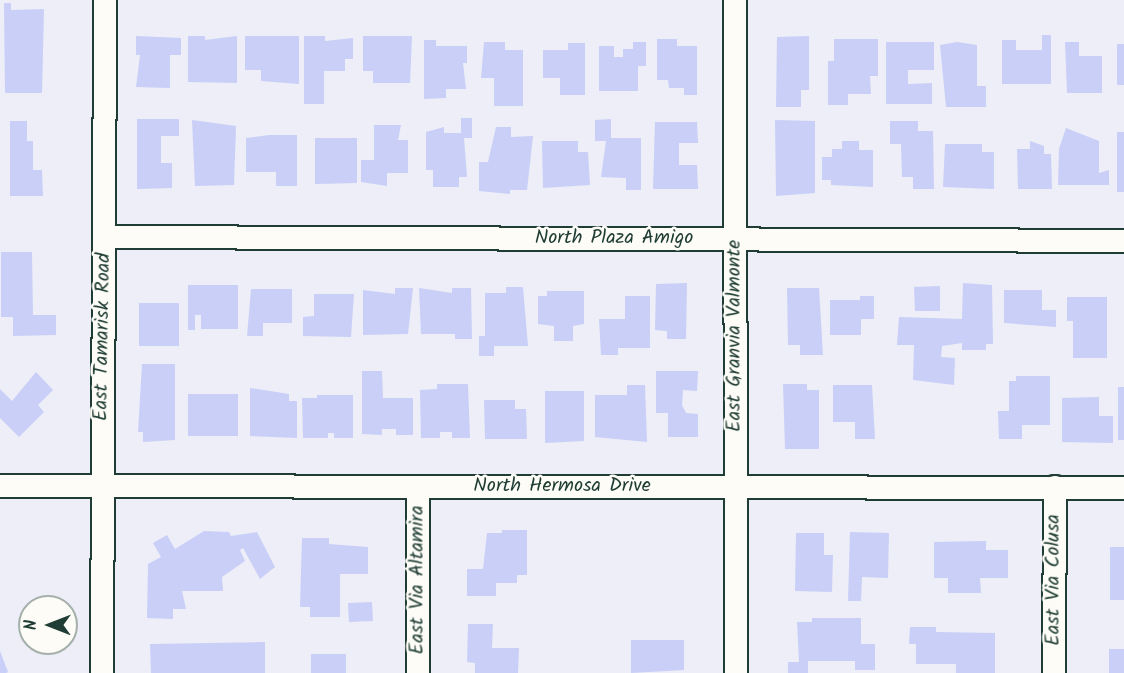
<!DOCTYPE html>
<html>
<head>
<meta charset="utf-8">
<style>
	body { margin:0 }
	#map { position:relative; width:1124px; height:673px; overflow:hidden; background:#edeef7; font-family:Kalam,sans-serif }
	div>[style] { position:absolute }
	.building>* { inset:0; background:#c9cff7 }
	.roads { filter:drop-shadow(2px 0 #1f3d34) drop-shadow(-2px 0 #1f3d34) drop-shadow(0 2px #1f3d34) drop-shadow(0 -2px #1f3d34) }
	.minor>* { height:22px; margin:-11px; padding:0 11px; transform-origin:11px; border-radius:11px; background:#fdfcf7 }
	span { translate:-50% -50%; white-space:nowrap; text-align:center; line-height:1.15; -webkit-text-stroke:5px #fdfcf7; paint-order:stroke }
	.street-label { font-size:20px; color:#1f3d34 }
	.north { position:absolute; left:18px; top:595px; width:60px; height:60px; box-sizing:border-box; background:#fdfcf7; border:2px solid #a4b0a9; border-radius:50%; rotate:270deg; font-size:16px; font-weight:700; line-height:24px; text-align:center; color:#1f3d34 }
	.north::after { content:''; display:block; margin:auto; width:21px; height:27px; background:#1f3d34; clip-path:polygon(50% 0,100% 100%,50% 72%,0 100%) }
</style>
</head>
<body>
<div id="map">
	<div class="building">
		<i style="clip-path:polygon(4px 3px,11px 3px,11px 10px,44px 9px,42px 93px,5px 93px)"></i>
		<i style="clip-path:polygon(1042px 35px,1051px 35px,1051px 84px,1002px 84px,1002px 40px,1016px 40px,1016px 50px,1042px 50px)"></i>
		<i style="clip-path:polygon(136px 36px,181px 38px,181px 55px,170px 55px,170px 88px,136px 87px,140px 55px,136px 55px)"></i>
		<i style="clip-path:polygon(188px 36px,205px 36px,205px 40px,237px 36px,237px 83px,188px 82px)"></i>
		<i style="clip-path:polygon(245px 36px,299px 36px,299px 84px,261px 81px,261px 70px,245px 70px)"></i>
		<i style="clip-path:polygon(304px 36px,325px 36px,325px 41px,353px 38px,353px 59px,345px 59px,345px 71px,324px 71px,324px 104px,304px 104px)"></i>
		<i style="clip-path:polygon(363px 36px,412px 36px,410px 83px,373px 83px,373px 71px,363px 71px)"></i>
		<i style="clip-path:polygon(809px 36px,809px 90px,801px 90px,801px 107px,776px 107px,777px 37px)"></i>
		<i style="clip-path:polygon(657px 39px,677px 39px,677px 46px,697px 46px,697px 95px,684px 95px,684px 88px,669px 88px,668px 80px,657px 80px)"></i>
		<i style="clip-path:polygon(834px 39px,878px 39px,878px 76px,870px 76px,871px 94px,848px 94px,848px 105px,828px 105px,828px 61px,834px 61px)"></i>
		<i style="clip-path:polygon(424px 40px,436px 40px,436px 46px,467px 46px,467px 63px,463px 63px,466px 89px,446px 89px,446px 98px,424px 99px)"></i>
		<i style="clip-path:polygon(484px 42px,505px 42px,505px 50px,523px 50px,523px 106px,494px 106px,494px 78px,481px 78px)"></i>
		<i style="clip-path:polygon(633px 42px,646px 42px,646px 66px,638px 66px,638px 91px,599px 91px,599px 46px,614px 46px,614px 57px,623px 57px,623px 49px,633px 49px)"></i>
		<i style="clip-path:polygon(886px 42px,934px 42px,934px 70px,908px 70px,908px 84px,932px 83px,932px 104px,886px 104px)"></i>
		<i style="clip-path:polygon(957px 42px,977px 45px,977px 86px,986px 86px,986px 107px,946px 107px,940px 45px)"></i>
		<i style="clip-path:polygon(1065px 42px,1079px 42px,1079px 56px,1102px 56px,1102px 93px,1067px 93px)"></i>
		<i style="clip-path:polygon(568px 43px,585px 43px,585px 95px,560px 95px,560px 78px,543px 78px,543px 50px,568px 50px)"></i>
		<i style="clip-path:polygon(1117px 44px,1124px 44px,1124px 85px,1117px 85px)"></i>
		<i style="clip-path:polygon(461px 118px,472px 118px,472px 138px,464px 138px,467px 177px,459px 177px,459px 187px,433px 187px,433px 170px,426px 170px,426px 132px,444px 127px,444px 133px,461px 133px)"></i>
		<i style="clip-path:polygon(137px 119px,179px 119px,179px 136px,161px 136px,161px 163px,172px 163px,172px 188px,137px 189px)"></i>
		<i style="clip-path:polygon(611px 119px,611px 138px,641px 138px,641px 190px,626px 190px,626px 178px,601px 177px,606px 141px,595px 141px,595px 120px)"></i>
		<i style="clip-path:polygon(192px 120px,236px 126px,234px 185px,195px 186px)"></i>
		<i style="clip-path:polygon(775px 120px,815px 121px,815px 193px,776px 196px)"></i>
		<i style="clip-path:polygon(10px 121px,27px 121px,27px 141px,33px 141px,33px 170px,42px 170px,43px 196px,10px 196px)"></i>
		<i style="clip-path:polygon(890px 121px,918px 121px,918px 131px,933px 131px,934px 189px,913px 189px,913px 177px,902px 177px,901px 144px,890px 144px)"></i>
		<i style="clip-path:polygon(655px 122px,697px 122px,698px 143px,679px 143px,679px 165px,697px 165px,698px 189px,653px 189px)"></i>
		<i style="clip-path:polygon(374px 125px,401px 125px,398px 140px,408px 140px,408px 173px,387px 173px,387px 186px,361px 182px,361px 160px,374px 160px)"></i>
		<i style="clip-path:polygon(496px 127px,511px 127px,511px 137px,533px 136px,527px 190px,510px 190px,510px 194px,479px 191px,479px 162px,488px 162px)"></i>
		<i style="clip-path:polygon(1066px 128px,1099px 141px,1099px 173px,1109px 170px,1109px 185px,1058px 185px,1059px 149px)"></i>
		<i style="clip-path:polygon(1117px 132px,1124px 132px,1124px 192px,1117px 192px)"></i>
		<i style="clip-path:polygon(269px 135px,297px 135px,297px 186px,276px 186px,276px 172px,246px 172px,246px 138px)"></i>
		<i style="clip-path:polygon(315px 138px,357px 138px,357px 183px,315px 184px)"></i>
		<i style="clip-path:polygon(542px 141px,578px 141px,578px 152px,588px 152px,590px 185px,543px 188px)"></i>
		<i style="clip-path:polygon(842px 141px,859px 141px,859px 150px,873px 150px,873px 187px,831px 185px,831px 180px,822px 180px,822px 157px,832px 157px,832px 149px,842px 149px)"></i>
		<i style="clip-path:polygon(1030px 141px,1044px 146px,1044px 154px,1051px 154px,1052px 189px,1018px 189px,1017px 149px,1030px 149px)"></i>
		<i style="clip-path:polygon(945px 144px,982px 144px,982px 152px,994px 152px,994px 189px,943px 187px)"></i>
		<i style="clip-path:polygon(1px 252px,32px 252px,33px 315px,56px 315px,56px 335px,13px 336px,13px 317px,1px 317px)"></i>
		<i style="clip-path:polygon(687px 283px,686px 339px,667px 339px,667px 331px,655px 330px,656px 284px)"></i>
		<i style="clip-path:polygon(963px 283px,992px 285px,993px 344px,986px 344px,986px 350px,962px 350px,962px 343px,942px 346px,941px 357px,955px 358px,954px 385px,913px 380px,914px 345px,897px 345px,899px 317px,962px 319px)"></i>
		<i style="clip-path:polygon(188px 285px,238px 285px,238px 329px,201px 329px,201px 315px,195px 315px,195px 330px,188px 330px)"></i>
		<i style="clip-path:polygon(940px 286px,940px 311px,915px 311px,914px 287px)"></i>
		<i style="clip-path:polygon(506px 287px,523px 287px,528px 346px,494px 346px,494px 356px,479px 356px,479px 336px,485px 336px,485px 293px,506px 293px)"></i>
		<i style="clip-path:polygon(395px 288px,413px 288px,408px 334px,363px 335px,363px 290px,395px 294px)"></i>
		<i style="clip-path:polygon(419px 288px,452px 293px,452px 288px,471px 288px,472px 339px,455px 339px,455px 334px,421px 334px)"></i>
		<i style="clip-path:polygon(787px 288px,819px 288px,823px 355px,800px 355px,800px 345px,788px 345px)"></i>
		<i style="clip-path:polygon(251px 289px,292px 289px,292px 323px,263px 323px,263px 336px,247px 336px)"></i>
		<i style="clip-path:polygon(1004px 290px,1042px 290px,1042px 310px,1056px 310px,1056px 327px,1004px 323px)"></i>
		<i style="clip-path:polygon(547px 291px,584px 291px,584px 324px,573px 326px,573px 341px,554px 341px,554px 326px,538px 324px,538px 296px,547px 296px)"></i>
		<i style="clip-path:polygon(314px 294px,354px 294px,351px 337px,303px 336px,303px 317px,314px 316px)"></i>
		<i style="clip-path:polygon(625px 296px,650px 296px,650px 348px,618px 348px,618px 355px,601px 355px,599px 319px,625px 319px)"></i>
		<i style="clip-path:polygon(860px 296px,874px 296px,874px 319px,861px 319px,861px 335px,830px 335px,830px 300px,860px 300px)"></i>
		<i style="clip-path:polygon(1067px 297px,1107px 297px,1107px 358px,1073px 358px,1073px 321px,1067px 321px)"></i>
		<i style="clip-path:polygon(139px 303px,179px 303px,179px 346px,139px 346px)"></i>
		<i style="clip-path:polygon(142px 364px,175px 364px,175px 440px,143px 442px,143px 432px,138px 432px)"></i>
		<i style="clip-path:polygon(362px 371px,382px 371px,383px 398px,413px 398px,413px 435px,396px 435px,396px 429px,382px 429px,382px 435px,362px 434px)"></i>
		<i style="clip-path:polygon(656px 371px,698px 371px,697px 391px,683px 390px,682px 405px,686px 413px,698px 414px,698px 437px,668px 437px,668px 413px,656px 413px)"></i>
		<i style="clip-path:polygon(36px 372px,53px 390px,38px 405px,44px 412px,19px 437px,0 418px,0 389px,12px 401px)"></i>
		<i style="clip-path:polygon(1016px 376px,1050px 376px,1050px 425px,1022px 425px,1022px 439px,999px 439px,998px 411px,1009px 411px,1009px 381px,1016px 381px)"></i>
		<i style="clip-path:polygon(437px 384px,468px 384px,470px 438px,452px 438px,452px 432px,440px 432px,440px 438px,421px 438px,420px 390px,437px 389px)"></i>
		<i style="clip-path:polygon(783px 384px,807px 384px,807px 390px,819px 390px,819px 449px,785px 449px)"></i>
		<i style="clip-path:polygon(627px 385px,645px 385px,647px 442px,595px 437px,595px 395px,627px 395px)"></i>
		<i style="clip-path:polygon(833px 385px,872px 385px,875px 439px,855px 439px,855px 422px,833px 422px)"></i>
		<i style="clip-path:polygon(1118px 387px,1124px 387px,1124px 440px,1118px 440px)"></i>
		<i style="clip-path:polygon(250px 388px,289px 394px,289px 401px,297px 401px,297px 438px,250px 436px)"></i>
		<i style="clip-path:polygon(545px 391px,584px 391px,584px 441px,545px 443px)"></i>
		<i style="clip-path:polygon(188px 394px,238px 394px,238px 436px,188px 436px)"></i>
		<i style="clip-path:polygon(317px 395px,353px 395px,353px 438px,334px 438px,334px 433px,328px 433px,328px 438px,303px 438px,302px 398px,317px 398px)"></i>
		<i style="clip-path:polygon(1099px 397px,1099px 416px,1113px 416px,1113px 443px,1062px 442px,1062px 398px)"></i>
		<i style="clip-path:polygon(484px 400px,515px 400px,515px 409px,526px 409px,527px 439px,485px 439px)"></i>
		<i style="clip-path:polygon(502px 530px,527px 530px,527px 575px,517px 575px,517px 583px,496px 583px,496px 596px,467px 596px,467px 569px,483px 569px,487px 533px,502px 533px)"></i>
		<i style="clip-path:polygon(204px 531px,229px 532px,231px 536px,257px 532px,275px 567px,260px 579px,243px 548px,240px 550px,245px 561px,222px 577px,223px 591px,182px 591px,186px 609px,173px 609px,173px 619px,147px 618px,148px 564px,161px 557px,153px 543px,167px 535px,175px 549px)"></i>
		<i style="clip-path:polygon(850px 532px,889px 533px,888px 578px,862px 577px,861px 601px,848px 601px)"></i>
		<i style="clip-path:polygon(796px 533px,824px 533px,824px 555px,833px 555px,832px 592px,795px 591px)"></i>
		<i style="clip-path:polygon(302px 538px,329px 538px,329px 544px,368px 547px,368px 574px,340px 574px,340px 617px,310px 617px,310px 607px,300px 607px)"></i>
		<i style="clip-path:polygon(986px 541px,986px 550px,1008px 550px,1008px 578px,980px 578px,981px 593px,948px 593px,948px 578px,934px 578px,934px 542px)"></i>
		<i style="clip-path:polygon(1110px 547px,1124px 547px,1124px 600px,1110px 600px)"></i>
		<i style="clip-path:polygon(372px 602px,373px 621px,349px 622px,348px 603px)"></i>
		<i style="clip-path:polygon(812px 618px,861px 618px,861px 644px,875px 644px,875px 670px,855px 670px,855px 661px,808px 661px,808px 673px,788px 673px,788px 662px,799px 662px,797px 622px,812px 622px)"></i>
		<i style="clip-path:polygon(468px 624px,493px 624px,492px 648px,519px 648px,518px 673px,475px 673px,475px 663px,467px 662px)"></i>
		<i style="clip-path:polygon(910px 627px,936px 627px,936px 632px,995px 633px,995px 673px,956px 673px,956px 664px,916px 664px,916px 644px,909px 644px)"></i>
		<i style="clip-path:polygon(631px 640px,684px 640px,684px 670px,631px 673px)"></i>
		<i style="clip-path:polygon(265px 642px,265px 673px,151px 673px,150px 644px)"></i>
		<i style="clip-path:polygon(1109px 649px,1124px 649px,1124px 673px,1109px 673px)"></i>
		<i style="clip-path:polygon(0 651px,8px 672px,6px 673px,0 673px)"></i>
		<i style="clip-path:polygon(311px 654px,346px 654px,346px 673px,311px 673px)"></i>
	</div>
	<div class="roads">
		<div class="minor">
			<i style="left:735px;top:0;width:673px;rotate:89.91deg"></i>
			<i style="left:105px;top:237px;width:1019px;rotate:0.22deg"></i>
			<i style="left:0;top:486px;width:1124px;rotate:0.1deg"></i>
			<i style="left:102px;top:673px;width:673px;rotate:-89.74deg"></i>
			<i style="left:418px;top:673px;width:186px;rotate:-90deg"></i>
			<i style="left:1054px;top:673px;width:186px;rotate:-89.7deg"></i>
		</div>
	</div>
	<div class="street-label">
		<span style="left:614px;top:238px">North Plaza Amigo</span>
		<span style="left:735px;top:336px;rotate:-90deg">East Granvia Valmonte</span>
		<span style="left:103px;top:337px;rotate:-89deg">East Tamarisk Road</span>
		<span style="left:562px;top:486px">North Hermosa Drive</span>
		<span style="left:418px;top:580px;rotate:-90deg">East Via Altamira</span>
		<span style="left:1054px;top:580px;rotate:-90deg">East Via Colusa</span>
	</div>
	<div class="north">N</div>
</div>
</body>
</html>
